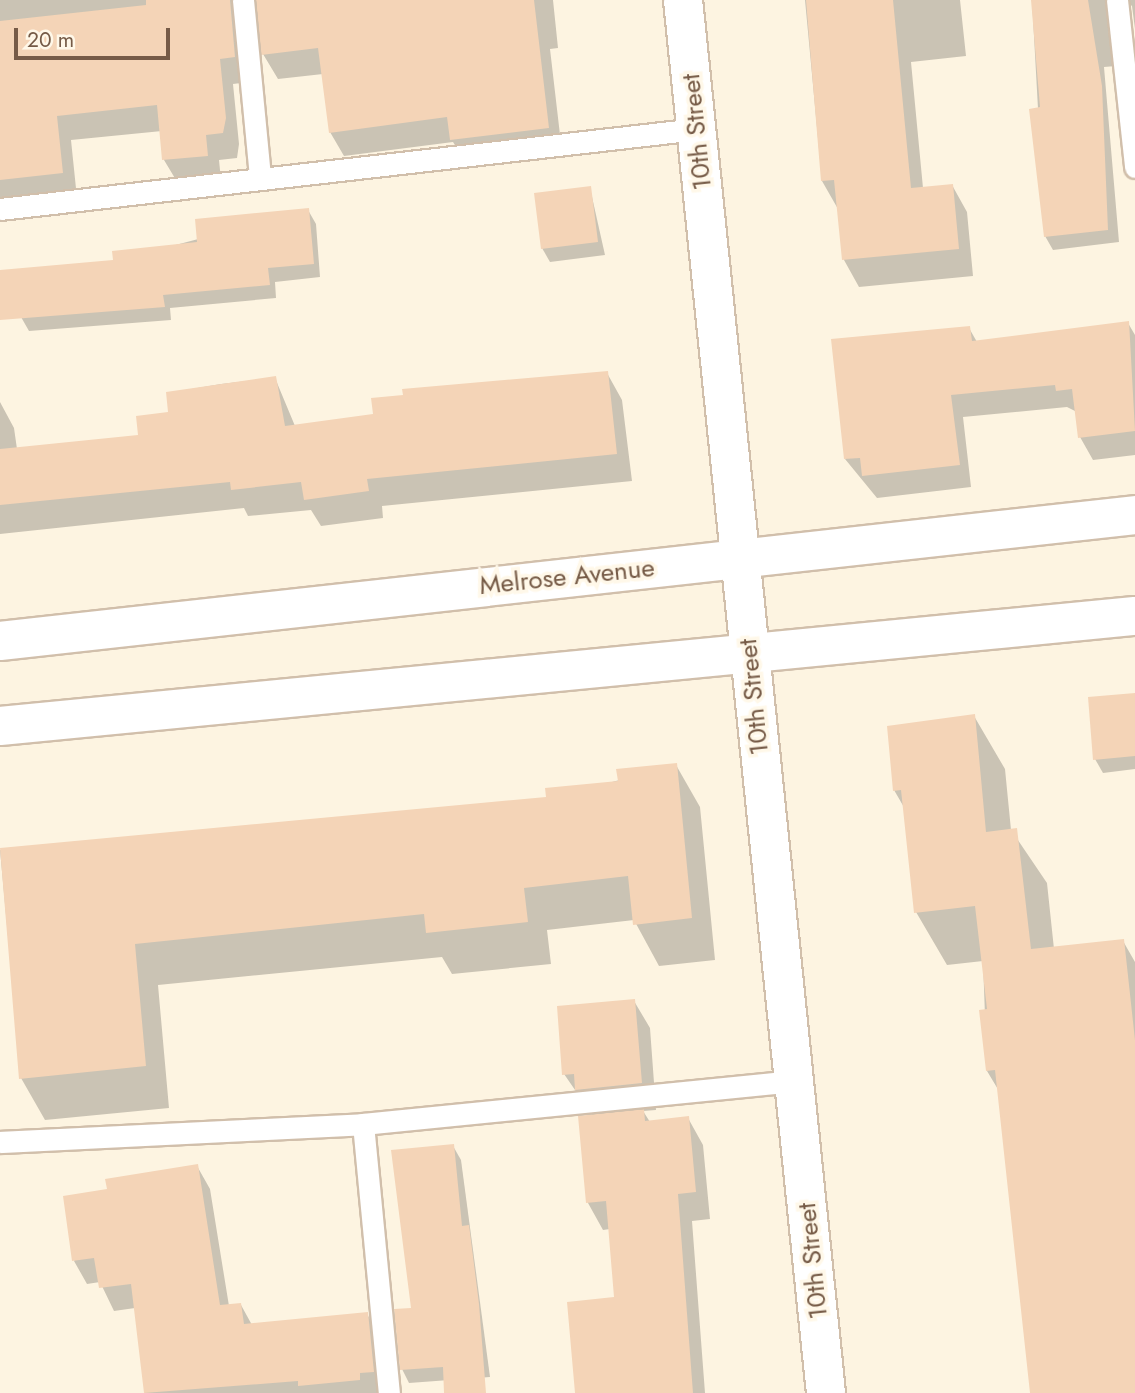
<!DOCTYPE html>
<html>
<head>
<meta charset="utf-8">
<style>
	body { margin:0 }
	#map { position:relative; width:1135px; height:1393px; overflow:hidden; background:#fdf4e1; font-family:Jost,sans-serif }
	div>[style] { position:absolute }
	.shadow>* { inset:0; background:#0003 }
	.building>* { inset:0; background:#f4d4b7 }
	.roads { filter:drop-shadow(2px 0 #d1bfab) drop-shadow(-2px 0 #d1bfab) drop-shadow(0 2px #d1bfab) drop-shadow(0 -2px #d1bfab) }
	.service>* { height:21px; margin:-10.5px; padding:0 10.5px; transform-origin:10.5px; border-radius:10.5px; background:#fff }
	.minor>* { height:38px; margin:-19px; padding:0 19px; transform-origin:19px; border-radius:19px; background:#fff }
	span { translate:-50% -50%; white-space:nowrap; text-align:center; line-height:1.15; -webkit-text-stroke:7px #fff8e9; paint-order:stroke }
	.street-label { font-size:26px; color:#765b47 }
	.scale { position:absolute; left:14px; top:28px; width:156px; height:32px; box-sizing:border-box; border:4px solid #765b47; border-top:0; padding-left:9px; font-size:21px; line-height:24px; white-space:nowrap; color:#765b47; -webkit-text-stroke:5px #fff8e9; paint-order:stroke }
</style>
</head>
<body>
<div id="map">
	<div class="shadow">
		<i style="clip-path:polygon(0 0,553px 0,558px 48px,550px 49px,562px 152px,466px 163px,453px 142px,344px 156px,330px 132px,323px 74px,278px 79px,263px 54px,259px 16px,249px 14px,249px 82px,233px 84px,239px 144px,237px 158px,219px 160px,221px 180px,179px 185px,164px 160px,162px 131px,71px 140px,77px 198px,0 206px)"></i>
		<i style="clip-path:polygon(805px 0,960px 0,966px 56px,911px 62px,923px 188px,952px 185px,967px 212px,973px 276px,859px 287px,844px 260px,838px 209px,822px 181px)"></i>
		<i style="clip-path:polygon(1032px 0,1124px 0,1116px 66px,1104px 67px,1119px 242px,1053px 250px,1045px 236px)"></i>
		<i style="clip-path:polygon(1125px 0,1135px 0,1135px 29px,1132px 6px)"></i>
		<i style="clip-path:polygon(590px 188px,605px 255px,550px 262px,542px 248px)"></i>
		<i style="clip-path:polygon(308px 210px,316px 224px,320px 277px,275px 282px,276px 298px,170px 308px,171px 320px,29px 331px,21px 317px,115px 261px)"></i>
		<i style="clip-path:polygon(1128px 323px,1135px 335px,1135px 455px,1093px 460px,1080px 437px,1077px 412px,1067px 407px,963px 417px,971px 487px,877px 498px,845px 459px,969px 328px,977px 342px)"></i>
		<i style="clip-path:polygon(607px 373px,622px 400px,632px 481px,382px 506px,383px 518px,321px 526px,311px 510px,248px 516px,244px 508px,0 534px,0 402px,14px 428px,17px 449px,140px 436px,170px 414px,168px 393px,221px 384px,275px 378px,295px 426px,375px 416px,404px 397px)"></i>
		<i style="clip-path:polygon(1135px 695px,1135px 769px,1103px 773px,1095px 759px)"></i>
		<i style="clip-path:polygon(974px 716px,1005px 769px,1011px 830px,1047px 883px,1054px 949px,1123px 941px,1135px 962px,1135px 1393px,1032px 1393px,999px 1091px,987px 1071px,983px 961px,947px 965px,916px 912px,905px 809px,894px 790px)"></i>
		<i style="clip-path:polygon(676px 765px,700px 807px,715px 960px,659px 966px,634px 920px,547px 930px,551px 964px,452px 974px,442px 957px,158px 985px,169px 1108px,45px 1120px,21px 1078px,0 850px,548px 799px)"></i>
		<i style="clip-path:polygon(634px 1001px,650px 1028px,656px 1110px,643px 1111px,650px 1122px,688px 1118px,703px 1145px,710px 1219px,692px 1221px,705px 1393px,583px 1393px,616px 1299px,610px 1229px,603px 1230px,588px 1203px,580px 1117px,593px 1116px,564px 1074px)"></i>
		<i style="clip-path:polygon(453px 1146px,461px 1160px,490px 1377px,409px 1383px,402px 1369px)"></i>
		<i style="clip-path:polygon(197px 1166px,210px 1189px,229px 1306px,241px 1305px,252px 1325px,367px 1314px,380px 1337px,386px 1393px,145px 1393px,135px 1308px,114px 1311px,100px 1282px,87px 1284px,74px 1261px,109px 1191px)"></i>
	</div>
	<div class="building">
		<i style="clip-path:polygon(146px 0,230px 0,235px 57px,220px 59px,226px 118px,223px 133px,206px 135px,208px 156px,162px 160px,157px 105px,57px 116px,63px 173px,0 180px,0 21px,146px 5px)"></i>
		<i style="clip-path:polygon(256px 0,534px 0,549px 128px,450px 140px,447px 117px,329px 133px,318px 48px,261px 55px)"></i>
		<i style="clip-path:polygon(806px 0,893px 0,911px 188px,953px 184px,959px 249px,842px 260px,834px 180px,821px 181px)"></i>
		<i style="clip-path:polygon(1031px 0,1088px 0,1102px 86px,1108px 230px,1044px 237px,1029px 109px,1040px 107px)"></i>
		<i style="clip-path:polygon(591px 186px,598px 242px,541px 249px,534px 193px)"></i>
		<i style="clip-path:polygon(309px 208px,314px 264px,268px 268px,270px 285px,163px 295px,165px 307px,0 320px,0 270px,113px 260px,112px 251px,197px 242px,195px 219px)"></i>
		<i style="clip-path:polygon(1129px 321px,1135px 431px,1078px 438px,1072px 389px,1056px 391px,1055px 385px,951px 395px,960px 465px,862px 476px,860px 458px,844px 459px,831px 339px,970px 326px,972px 341px)"></i>
		<i style="clip-path:polygon(608px 371px,617px 454px,367px 479px,369px 491px,304px 500px,301px 482px,231px 490px,230px 482px,0 505px,0 449px,138px 435px,136px 416px,168px 412px,166px 392px,276px 376px,285px 426px,373px 414px,371px 398px,403px 395px,402px 389px)"></i>
		<i style="clip-path:polygon(1135px 693px,1135px 756px,1093px 760px,1088px 697px)"></i>
		<i style="clip-path:polygon(975px 714px,986px 832px,1017px 828px,1031px 949px,1124px 939px,1135px 1040px,1135px 1393px,1030px 1393px,995px 1070px,986px 1071px,979px 1010px,987px 1009px,975px 906px,914px 913px,901px 790px,893px 791px,887px 726px)"></i>
		<i style="clip-path:polygon(677px 763px,692px 918px,633px 925px,628px 876px,524px 888px,528px 922px,426px 933px,424px 914px,135px 944px,146px 1066px,19px 1079px,0 848px,546px 797px,545px 788px,618px 781px,616px 769px)"></i>
		<i style="clip-path:polygon(635px 999px,642px 1083px,575px 1090px,574px 1074px,562px 1075px,557px 1006px)"></i>
		<i style="clip-path:polygon(644px 1109px,645px 1121px,689px 1116px,696px 1192px,678px 1194px,693px 1393px,575px 1393px,567px 1302px,614px 1297px,606px 1201px,586px 1203px,578px 1116px)"></i>
		<i style="clip-path:polygon(454px 1144px,462px 1226px,469px 1225px,479px 1304px,486px 1393px,444px 1393px,443px 1367px,400px 1370px,394px 1309px,411px 1308px,391px 1150px)"></i>
		<i style="clip-path:polygon(198px 1164px,220px 1305px,241px 1303px,244px 1324px,368px 1312px,374px 1372px,360px 1373px,360px 1380px,298px 1386px,298px 1381px,144px 1393px,131px 1284px,99px 1288px,94px 1258px,72px 1261px,63px 1196px,107px 1189px,105px 1179px)"></i>
	</div>
	<div class="roads">
		<div class="service">
			<i style="left:243px;top:0;width:177px;rotate:84.5deg"></i>
			<i style="left:1117px;top:0;width:168px;rotate:83.8deg"></i>
			<i style="left:0;top:209px;width:702px;rotate:-6.55deg"></i>
			<i style="left:363px;top:1124px;width:270px;rotate:84.5deg"></i>
			<i style="left:0;top:1142px;width:363px;rotate:-2.8deg"></i>
			<i style="left:363px;top:1124px;width:433px;rotate:-5.7deg"></i>
		</div>
		<div class="minor">
			<i style="left:683px;top:0;width:1400px;rotate:84.14deg"></i>
			<i style="left:0;top:641px;width:1142px;rotate:-6.33deg"></i>
			<i style="left:0;top:726px;width:1140px;rotate:-5.54deg"></i>
		</div>
	</div>
	<div class="street-label">
		<span style="left:697px;top:132px;rotate:-96deg">10th Street</span>
		<span style="left:567px;top:577px;rotate:-6deg">Melrose Avenue</span>
		<span style="left:754px;top:697px;rotate:-96deg">10th Street</span>
		<span style="left:813px;top:1261px;rotate:-96deg">10th Street</span>
	</div>
	<div class="scale">20 m</div>
</div>
</body>
</html>
